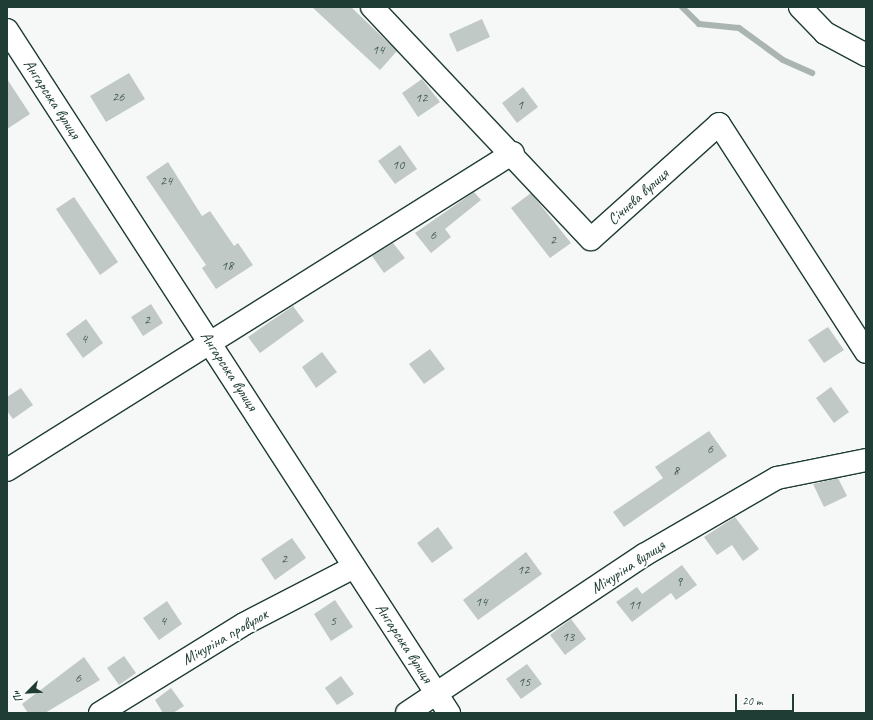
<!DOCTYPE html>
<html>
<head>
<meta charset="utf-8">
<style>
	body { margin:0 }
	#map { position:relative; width:873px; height:720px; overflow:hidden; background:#f6f7f7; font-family:Caveat,sans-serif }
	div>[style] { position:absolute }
	.stream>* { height:6px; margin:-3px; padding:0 3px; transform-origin:3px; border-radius:3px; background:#aab5b1 }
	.building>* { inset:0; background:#c0c9c6 }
	.roads { filter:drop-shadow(1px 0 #1f3d34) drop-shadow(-1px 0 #1f3d34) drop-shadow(0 1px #1f3d34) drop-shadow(0 -1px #1f3d34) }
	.street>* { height:22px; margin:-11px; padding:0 11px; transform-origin:11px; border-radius:11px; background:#fff }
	span { translate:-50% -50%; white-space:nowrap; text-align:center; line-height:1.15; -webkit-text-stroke:4px #fff; paint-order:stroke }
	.number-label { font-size:14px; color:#476058 }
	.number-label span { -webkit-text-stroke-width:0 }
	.street-label { font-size:16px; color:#1f3d34 }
	.frame { position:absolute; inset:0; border:8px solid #1f3d34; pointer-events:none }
	.north { position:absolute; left:8px; top:672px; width:40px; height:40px; -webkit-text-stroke:3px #fff; paint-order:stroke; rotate:246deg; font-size:11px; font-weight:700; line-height:16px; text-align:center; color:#1f3d34 }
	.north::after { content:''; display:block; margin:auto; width:14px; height:18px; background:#1f3d34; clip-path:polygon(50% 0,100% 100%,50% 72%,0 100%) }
	.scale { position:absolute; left:735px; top:694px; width:59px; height:18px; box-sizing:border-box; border:2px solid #1f3d34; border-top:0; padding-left:5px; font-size:12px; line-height:14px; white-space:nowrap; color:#1f3d34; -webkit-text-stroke:3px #fff; paint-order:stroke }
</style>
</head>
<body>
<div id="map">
	<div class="stream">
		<i style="left:682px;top:7px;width:24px;rotate:45deg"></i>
		<i style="left:699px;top:24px;width:40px;rotate:5.7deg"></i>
		<i style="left:739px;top:28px;width:54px;rotate:36deg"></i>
		<i style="left:783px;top:60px;width:32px;rotate:24deg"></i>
	</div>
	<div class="building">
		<i style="clip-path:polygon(312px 7px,351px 7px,397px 51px,380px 70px)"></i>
		<i style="clip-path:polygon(482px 19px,490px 37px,457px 52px,449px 34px)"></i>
		<i style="clip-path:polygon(129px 73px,145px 99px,106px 122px,90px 96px)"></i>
		<i style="clip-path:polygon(7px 79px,30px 114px,7px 129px)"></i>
		<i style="clip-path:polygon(422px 79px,440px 102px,418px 117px,402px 93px)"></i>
		<i style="clip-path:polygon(523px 87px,538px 107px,517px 123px,502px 103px)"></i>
		<i style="clip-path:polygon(400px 145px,417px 169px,395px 184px,378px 161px)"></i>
		<i style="clip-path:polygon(168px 162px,202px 216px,210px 211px,234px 246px,238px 243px,253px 265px,216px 289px,202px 268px,206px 265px,146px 177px)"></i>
		<i style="clip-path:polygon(474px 192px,481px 200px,445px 229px,451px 237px,431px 253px,415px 233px)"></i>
		<i style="clip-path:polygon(531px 193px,571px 243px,550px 258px,511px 208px)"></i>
		<i style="clip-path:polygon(74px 197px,118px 262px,100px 275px,56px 209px)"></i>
		<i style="clip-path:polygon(393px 243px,405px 258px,384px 273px,372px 256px)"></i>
		<i style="clip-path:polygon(151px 304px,163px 323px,143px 336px,131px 317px)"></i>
		<i style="clip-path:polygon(293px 306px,304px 321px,260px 353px,248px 337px)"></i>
		<i style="clip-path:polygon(86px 319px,103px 343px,83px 358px,66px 334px)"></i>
		<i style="clip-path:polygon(828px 327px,844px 350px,824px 363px,808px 340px)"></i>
		<i style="clip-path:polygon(430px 349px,445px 369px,424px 384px,409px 364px)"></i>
		<i style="clip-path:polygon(322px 352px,337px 372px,316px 388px,302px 367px)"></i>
		<i style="clip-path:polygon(831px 387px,849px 412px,834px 423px,816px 398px)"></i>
		<i style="clip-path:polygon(21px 388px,33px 405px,13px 419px,7px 411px,7px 397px)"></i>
		<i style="clip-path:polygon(709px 431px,727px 456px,624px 527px,613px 512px,663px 478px,655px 467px)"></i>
		<i style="clip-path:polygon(838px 478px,847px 496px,824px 507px,813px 484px)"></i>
		<i style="clip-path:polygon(735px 517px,759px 549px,743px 561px,732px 545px,717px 555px,704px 537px)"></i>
		<i style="clip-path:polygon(438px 527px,453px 548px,432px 563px,417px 543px)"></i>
		<i style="clip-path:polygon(292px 538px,306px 558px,275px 580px,261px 559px)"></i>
		<i style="clip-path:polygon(526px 552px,542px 574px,478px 620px,463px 600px)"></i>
		<i style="clip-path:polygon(682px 565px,697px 585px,676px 600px,671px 593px,632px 622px,616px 602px,637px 587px,642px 594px)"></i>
		<i style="clip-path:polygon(335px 600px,353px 627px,331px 641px,314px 614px)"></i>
		<i style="clip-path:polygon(167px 601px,182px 624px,159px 640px,143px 618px)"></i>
		<i style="clip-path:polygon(571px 619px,586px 639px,565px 655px,550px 635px)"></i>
		<i style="clip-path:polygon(124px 656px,136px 673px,119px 685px,107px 668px)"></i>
		<i style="clip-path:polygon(84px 657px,100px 680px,45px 713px,28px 713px,22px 704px)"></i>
		<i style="clip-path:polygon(527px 664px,542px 684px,521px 699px,506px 679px)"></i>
		<i style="clip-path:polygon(341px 676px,354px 694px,337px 705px,325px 688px)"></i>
		<i style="clip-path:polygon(171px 688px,184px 706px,173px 713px,163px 713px,155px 700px)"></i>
	</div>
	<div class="roads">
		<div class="street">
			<i style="left:372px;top:7px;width:319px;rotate:46.7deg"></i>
			<i style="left:591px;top:239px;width:172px;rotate:-41.9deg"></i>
			<i style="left:719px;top:124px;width:271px;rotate:57.2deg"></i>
			<i style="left:800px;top:7px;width:36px;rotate:46deg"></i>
			<i style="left:825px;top:33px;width:47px;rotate:28.2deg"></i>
			<i style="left:7px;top:30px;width:814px;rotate:57.09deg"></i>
			<i style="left:7px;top:470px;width:597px;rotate:-32.07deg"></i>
			<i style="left:100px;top:713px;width:169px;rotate:-31.7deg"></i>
			<i style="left:244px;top:624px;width:124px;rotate:-27.4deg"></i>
			<i style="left:407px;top:713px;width:285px;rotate:-33.7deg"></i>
			<i style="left:644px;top:555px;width:154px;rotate:-30.1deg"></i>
			<i style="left:777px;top:478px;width:91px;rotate:-11.4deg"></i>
		</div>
	</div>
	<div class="number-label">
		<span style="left:378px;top:50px">14</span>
		<span style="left:118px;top:97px">26</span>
		<span style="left:421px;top:98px">12</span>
		<span style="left:520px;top:105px">1</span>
		<span style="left:398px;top:165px">10</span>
		<span style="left:166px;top:181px">24</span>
		<span style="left:433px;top:235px">6</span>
		<span style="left:553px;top:240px">2</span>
		<span style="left:227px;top:266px">18</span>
		<span style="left:147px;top:320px">2</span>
		<span style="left:84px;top:339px">4</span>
		<span style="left:710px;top:449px">6</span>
		<span style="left:676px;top:471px">8</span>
		<span style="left:284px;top:559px">2</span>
		<span style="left:523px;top:570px">12</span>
		<span style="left:679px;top:582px">9</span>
		<span style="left:481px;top:602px">14</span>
		<span style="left:634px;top:605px">11</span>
		<span style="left:163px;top:621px">4</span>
		<span style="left:333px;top:621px">5</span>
		<span style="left:568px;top:637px">13</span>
		<span style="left:78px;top:678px">6</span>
		<span style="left:524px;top:682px">15</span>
	</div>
	<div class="street-label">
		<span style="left:52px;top:99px;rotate:57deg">Ангарська вулиця</span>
		<span style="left:638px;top:197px;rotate:-42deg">Січнева вулиця</span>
		<span style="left:229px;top:371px;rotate:57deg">Ангарська вулиця</span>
		<span style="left:628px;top:567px;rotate:-33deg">Мічуріна вулиця</span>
		<span style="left:225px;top:637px;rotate:-30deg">Мічуріна провулок</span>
		<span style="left:404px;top:643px;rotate:57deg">Ангарська вулиця</span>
	</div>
	<div class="frame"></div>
	<div class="north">Пн</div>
	<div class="scale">20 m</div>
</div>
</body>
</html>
